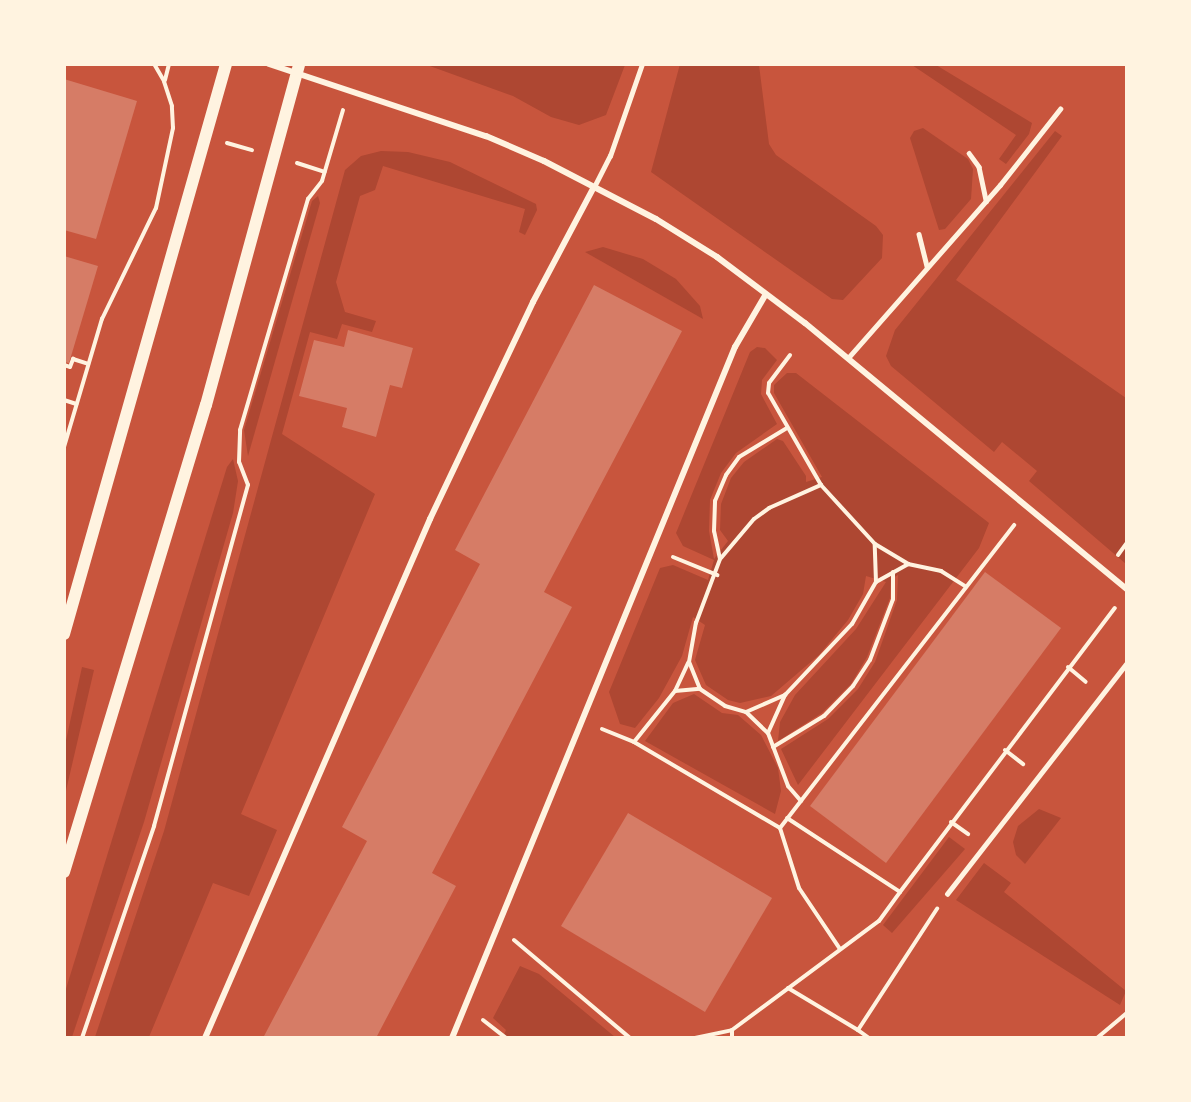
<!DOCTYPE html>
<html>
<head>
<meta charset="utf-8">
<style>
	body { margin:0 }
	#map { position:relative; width:1191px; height:1102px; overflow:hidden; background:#c8553d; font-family:"PT Sans Narrow",sans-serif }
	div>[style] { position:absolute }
	.green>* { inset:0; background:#ae4732 }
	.building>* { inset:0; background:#d67c66 }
	.path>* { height:4px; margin:-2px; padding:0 2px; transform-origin:2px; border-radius:2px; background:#fff3e0 }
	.service>* { height:4.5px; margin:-2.25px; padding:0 2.25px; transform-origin:2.25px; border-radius:2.25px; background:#fff3e0 }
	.minor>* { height:6px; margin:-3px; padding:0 3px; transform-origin:3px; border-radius:3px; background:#fff3e0 }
	.secondary>* { height:12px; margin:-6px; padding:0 6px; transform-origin:6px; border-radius:6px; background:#fff3e0 }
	span { translate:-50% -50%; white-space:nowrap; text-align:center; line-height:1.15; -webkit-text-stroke:4.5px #fff3e0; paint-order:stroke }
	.frame { position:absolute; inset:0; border:66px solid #fff3e0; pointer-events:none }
</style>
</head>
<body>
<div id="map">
	<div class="green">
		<i style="clip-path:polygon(680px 64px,759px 65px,769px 144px,776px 155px,876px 226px,883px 235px,882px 258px,843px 300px,832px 299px,651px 172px)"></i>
		<i style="clip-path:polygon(427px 65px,625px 65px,606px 115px,579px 125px,551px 117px,513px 96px)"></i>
		<i style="clip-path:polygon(912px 65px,936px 65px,1032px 123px,1029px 134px,1006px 164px,999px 159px,1016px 135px)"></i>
		<i style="clip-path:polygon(923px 128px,968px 159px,973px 169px,971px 199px,945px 229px,939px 230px,910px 138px,914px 131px)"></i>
		<i style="clip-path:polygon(1055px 131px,1062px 136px,956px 280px,1126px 398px,1126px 564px,1029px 481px,1037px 471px,1002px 442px,994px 452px,891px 366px,886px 356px,895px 330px)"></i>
		<i style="clip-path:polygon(381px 151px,408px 152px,450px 162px,536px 204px,537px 210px,525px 235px,519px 232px,525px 209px,383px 166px,375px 190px,360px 196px,336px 282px,345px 312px,376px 321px,372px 332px,342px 324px,337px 339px,310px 332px,282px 434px,375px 494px,241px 814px,277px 830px,249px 896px,213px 883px,149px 1037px,95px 1037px,164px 831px,345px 170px,361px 156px)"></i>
		<i style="clip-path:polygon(318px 196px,320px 203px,248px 456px,244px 430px,312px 201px)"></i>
		<i style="clip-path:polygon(603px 247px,643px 259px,676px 279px,700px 306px,703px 319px,585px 252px)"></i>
		<i style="clip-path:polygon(757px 347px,765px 348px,777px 360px,762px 380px,761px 394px,777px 424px,736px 453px,721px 473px,710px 500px,709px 531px,714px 559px,728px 541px,720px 530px,721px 504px,731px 478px,744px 462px,777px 439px,783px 441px,806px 476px,806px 482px,822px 477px,774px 393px,774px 385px,787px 373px,796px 373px,989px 523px,979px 548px,798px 785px,781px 749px,828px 719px,858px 689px,875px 662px,897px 600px,898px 575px,891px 579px,890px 598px,867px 657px,851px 684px,822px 713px,778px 741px,780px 722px,795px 695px,856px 629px,886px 582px,866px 576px,863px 594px,848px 620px,819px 655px,771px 696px,740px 703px,728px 700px,706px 685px,695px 660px,705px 625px,693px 617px,682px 656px,659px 698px,635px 728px,620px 724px,609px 692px,660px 568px,673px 565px,708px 580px,714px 560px,683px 546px,676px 533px,750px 352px)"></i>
		<i style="clip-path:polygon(233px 459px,238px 481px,233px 513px,144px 822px,72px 1037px,65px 1037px,65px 992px,227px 467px)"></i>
		<i style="clip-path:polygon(82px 667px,94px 670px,65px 795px,65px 745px)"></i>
		<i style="clip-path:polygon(694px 694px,722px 713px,738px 715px,761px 735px,778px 768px,781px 791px,775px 814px,645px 741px,673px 703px)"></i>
		<i style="clip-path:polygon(1039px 809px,1061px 818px,1025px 864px,1016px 855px,1013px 842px,1018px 826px)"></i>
		<i style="clip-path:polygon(949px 837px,965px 849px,892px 933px,883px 925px)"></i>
		<i style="clip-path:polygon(984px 863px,1011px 883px,1004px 892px,1126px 991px,1120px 1005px,956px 900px)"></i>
		<i style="clip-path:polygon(520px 966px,539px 974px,615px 1037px,503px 1037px,506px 1030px,493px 1018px)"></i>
	</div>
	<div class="building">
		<i style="clip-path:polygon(64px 79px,137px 101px,96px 239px,64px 230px)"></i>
		<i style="clip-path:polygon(64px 256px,98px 266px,69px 363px,64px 362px)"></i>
		<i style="clip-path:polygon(594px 285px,682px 331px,544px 592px,572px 607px,432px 873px,456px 886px,376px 1038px,263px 1038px,367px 841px,342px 827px,480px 564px,455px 550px)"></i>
		<i style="clip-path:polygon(348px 330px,413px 348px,402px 388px,390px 385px,376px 437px,342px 427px,347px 408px,299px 396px,314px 340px,344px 347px)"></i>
		<i style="clip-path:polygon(985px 572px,1061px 628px,886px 863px,810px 806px)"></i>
		<i style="clip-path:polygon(628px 813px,772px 898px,705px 1012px,561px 926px)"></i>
	</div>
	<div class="path">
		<i style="left:165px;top:80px;width:16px;rotate:-76deg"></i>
		<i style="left:227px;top:143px;width:26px;rotate:16deg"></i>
		<i style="left:297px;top:163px;width:29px;rotate:18deg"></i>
		<i style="left:64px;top:365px;width:6px;rotate:18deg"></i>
		<i style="left:70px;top:367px;width:9px;rotate:-69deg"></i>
		<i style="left:73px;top:359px;width:16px;rotate:18deg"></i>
		<i style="left:64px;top:400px;width:13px;rotate:18deg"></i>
		<i style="left:64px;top:447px;width:134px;rotate:-73.5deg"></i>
		<i style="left:102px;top:319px;width:123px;rotate:-64.1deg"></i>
		<i style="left:156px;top:208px;width:82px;rotate:-78deg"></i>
		<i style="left:173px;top:128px;width:22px;rotate:-93deg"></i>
		<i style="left:172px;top:106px;width:26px;rotate:-108deg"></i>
		<i style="left:164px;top:81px;width:20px;rotate:-120deg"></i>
		<i style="left:875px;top:544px;width:39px;rotate:31deg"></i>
		<i style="left:908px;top:564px;width:34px;rotate:12deg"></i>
		<i style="left:941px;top:571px;width:28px;rotate:32deg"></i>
		<i style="left:1118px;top:555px;width:14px;rotate:-54deg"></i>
		<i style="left:673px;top:557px;width:48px;rotate:22.2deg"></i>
		<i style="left:721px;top:558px;width:51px;rotate:-49.8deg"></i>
		<i style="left:754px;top:519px;width:19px;rotate:-36deg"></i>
		<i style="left:769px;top:508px;width:57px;rotate:-23.9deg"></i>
		<i style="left:876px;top:582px;width:37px;rotate:-29deg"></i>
		<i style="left:1068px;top:667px;width:23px;rotate:40deg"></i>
		<i style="left:700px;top:689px;width:29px;rotate:-112deg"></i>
		<i style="left:689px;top:662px;width:40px;rotate:-80deg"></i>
		<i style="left:696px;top:623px;width:68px;rotate:-69.4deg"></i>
		<i style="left:720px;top:559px;width:29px;rotate:-102deg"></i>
		<i style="left:714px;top:531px;width:30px;rotate:-88deg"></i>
		<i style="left:715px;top:501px;width:28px;rotate:-67deg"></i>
		<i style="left:726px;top:475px;width:22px;rotate:-54deg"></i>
		<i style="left:739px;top:457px;width:56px;rotate:-31.1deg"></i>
		<i style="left:675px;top:691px;width:31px;rotate:-65deg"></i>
		<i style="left:746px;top:712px;width:43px;rotate:-23.6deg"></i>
		<i style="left:602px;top:729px;width:35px;rotate:22deg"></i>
		<i style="left:634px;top:742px;width:169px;rotate:30.5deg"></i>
		<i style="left:780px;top:828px;width:63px;rotate:72.4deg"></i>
		<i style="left:799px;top:888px;width:73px;rotate:56.1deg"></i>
		<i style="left:768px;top:733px;width:42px;rotate:-65.9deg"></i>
		<i style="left:785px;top:695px;width:98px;rotate:-46.7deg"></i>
		<i style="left:852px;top:624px;width:48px;rotate:-60.3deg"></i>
		<i style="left:876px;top:582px;width:38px;rotate:-92deg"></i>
		<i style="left:875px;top:544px;width:80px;rotate:-132.5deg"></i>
		<i style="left:821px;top:485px;width:106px;rotate:-119.9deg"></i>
		<i style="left:768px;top:393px;width:10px;rotate:-84deg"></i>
		<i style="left:769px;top:383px;width:35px;rotate:-53deg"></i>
		<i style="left:634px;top:742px;width:65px;rotate:-51.2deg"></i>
		<i style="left:675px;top:691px;width:25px;rotate:-5deg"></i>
		<i style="left:700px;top:689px;width:30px;rotate:34deg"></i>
		<i style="left:725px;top:706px;width:22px;rotate:16deg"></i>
		<i style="left:746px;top:712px;width:30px;rotate:44deg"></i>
		<i style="left:768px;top:733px;width:57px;rotate:69.3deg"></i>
		<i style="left:788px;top:786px;width:20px;rotate:49deg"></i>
		<i style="left:773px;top:747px;width:60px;rotate:-31.3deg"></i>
		<i style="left:824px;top:716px;width:42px;rotate:-46deg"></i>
		<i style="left:853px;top:686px;width:31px;rotate:-57deg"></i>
		<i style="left:870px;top:660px;width:65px;rotate:-69.3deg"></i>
		<i style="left:893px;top:599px;width:27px;rotate:-90deg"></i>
		<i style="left:1005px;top:750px;width:23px;rotate:38deg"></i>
		<i style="left:787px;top:818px;width:135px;rotate:33.2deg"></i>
		<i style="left:900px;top:892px;width:356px;rotate:-52.9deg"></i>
		<i style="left:951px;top:822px;width:21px;rotate:35deg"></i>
		<i style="left:780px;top:828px;width:383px;rotate:-52.3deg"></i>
		<i style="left:514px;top:940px;width:152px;rotate:40.2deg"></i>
		<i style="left:788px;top:988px;width:82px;rotate:31deg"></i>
		<i style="left:483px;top:1020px;width:29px;rotate:38deg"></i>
		<i style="left:732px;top:1030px;width:8px;rotate:90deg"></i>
		<i style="left:82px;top:1038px;width:224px;rotate:-71.2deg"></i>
		<i style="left:154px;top:826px;width:354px;rotate:-74.6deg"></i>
		<i style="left:248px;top:485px;width:25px;rotate:-111deg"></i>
		<i style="left:239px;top:462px;width:32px;rotate:-88deg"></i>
		<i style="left:240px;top:430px;width:241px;rotate:-73.6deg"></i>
		<i style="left:308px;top:199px;width:23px;rotate:-52deg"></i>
		<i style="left:322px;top:181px;width:74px;rotate:-73.5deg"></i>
		<i style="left:695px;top:1038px;width:38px;rotate:-12deg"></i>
		<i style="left:732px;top:1030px;width:183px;rotate:-36.6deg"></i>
		<i style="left:879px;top:921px;width:36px;rotate:-54deg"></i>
		<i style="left:869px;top:1038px;width:14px;rotate:-144deg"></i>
		<i style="left:858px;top:1030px;width:145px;rotate:-56.9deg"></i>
		<i style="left:1097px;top:1038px;width:38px;rotate:-40deg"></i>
	</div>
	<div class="service">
		<i style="left:969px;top:153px;width:17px;rotate:54deg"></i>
		<i style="left:979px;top:167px;width:35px;rotate:78deg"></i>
		<i style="left:594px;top:187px;width:35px;rotate:-63deg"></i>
		<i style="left:610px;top:156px;width:97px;rotate:-70.8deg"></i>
		<i style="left:919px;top:234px;width:34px;rotate:76deg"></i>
		<i style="left:848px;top:358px;width:230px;rotate:-48.7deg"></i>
		<i style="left:1000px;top:185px;width:97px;rotate:-51.7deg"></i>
		<i style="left:947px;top:894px;width:291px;rotate:-52.1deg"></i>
	</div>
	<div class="minor">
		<i style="left:269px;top:64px;width:229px;rotate:18.4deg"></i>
		<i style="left:486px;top:136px;width:63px;rotate:23.3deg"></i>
		<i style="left:544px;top:161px;width:126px;rotate:27.4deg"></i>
		<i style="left:656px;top:219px;width:72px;rotate:31.9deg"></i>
		<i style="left:717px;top:257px;width:110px;rotate:36.9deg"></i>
		<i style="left:805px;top:323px;width:417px;rotate:39.6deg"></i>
		<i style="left:205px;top:1038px;width:566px;rotate:-66.56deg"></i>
		<i style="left:430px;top:519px;width:240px;rotate:-64.6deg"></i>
		<i style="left:533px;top:302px;width:130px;rotate:-62.1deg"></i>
		<i style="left:452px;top:1038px;width:747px;rotate:-67.73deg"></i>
		<i style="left:735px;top:347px;width:61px;rotate:-59.7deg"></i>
	</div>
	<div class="secondary">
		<i style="left:64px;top:634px;width:593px;rotate:-74.13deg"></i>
		<i style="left:64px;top:872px;width:488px;rotate:-73.1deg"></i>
		<i style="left:206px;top:405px;width:353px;rotate:-74.7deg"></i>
	</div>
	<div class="frame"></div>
</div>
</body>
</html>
